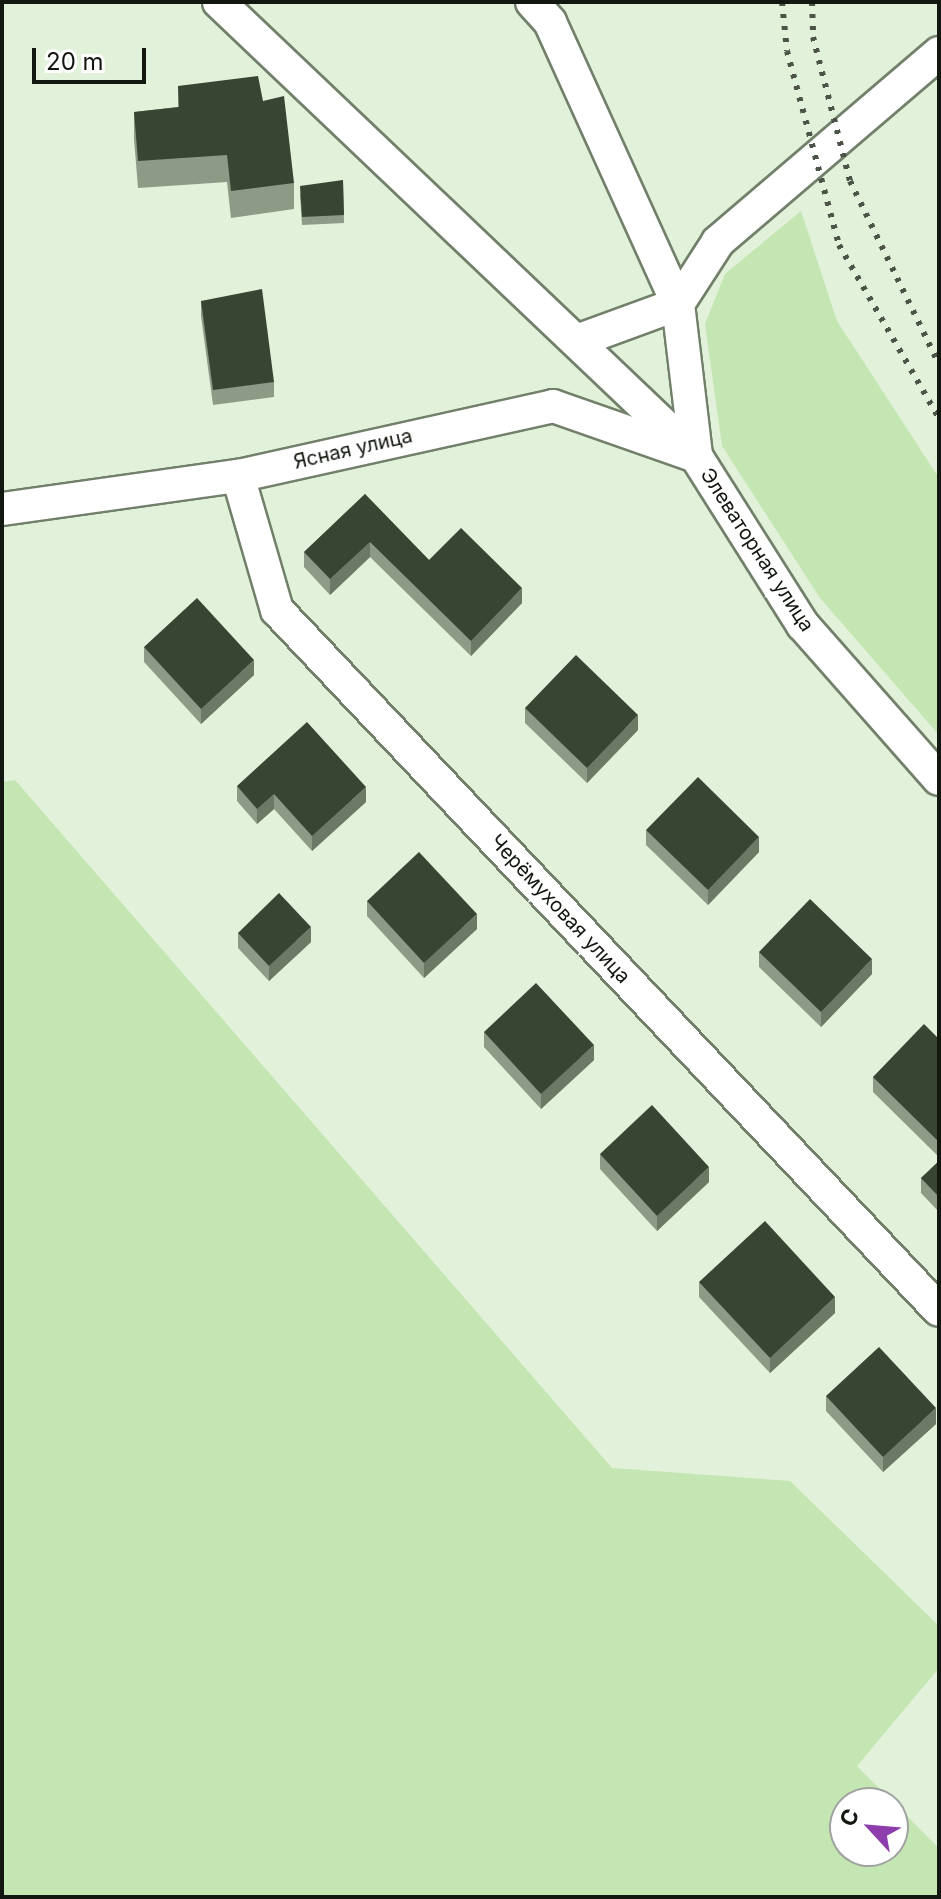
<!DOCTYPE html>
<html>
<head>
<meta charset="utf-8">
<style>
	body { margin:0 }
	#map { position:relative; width:941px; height:1899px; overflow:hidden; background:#e1f1da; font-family:Inter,sans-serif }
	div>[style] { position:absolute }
	.green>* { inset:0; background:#c4e6b2 }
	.roads { filter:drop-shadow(2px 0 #72806b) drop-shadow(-2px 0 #72806b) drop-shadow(0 2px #72806b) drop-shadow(0 -2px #72806b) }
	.street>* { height:32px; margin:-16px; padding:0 16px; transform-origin:16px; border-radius:16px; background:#fff }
	.rail>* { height:6px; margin-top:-3px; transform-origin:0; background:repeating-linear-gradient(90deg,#4c5448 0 4px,transparent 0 12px) }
	.wall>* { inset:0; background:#8d9b86 }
	.shaded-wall>* { inset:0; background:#6b7965 }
	.building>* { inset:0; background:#394533 }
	span { translate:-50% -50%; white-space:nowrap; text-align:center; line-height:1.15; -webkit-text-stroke:8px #fff; paint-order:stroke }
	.street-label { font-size:20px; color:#12170f }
	.frame { position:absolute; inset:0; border:4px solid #12170f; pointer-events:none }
	.north { position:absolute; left:829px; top:1787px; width:80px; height:80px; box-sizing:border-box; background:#fff; border:2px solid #a0a29f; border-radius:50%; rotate:296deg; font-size:22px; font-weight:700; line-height:32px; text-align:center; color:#12170f }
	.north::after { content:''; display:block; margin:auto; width:28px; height:36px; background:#8d3dac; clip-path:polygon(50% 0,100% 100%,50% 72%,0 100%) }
	.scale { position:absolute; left:32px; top:48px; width:114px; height:36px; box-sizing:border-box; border:4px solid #12170f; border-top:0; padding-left:10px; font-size:24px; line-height:28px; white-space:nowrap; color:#12170f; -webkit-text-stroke:6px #fff; paint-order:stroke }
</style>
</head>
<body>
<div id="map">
	<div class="green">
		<i style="clip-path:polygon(801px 211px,837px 321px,939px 478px,939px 735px,820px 598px,722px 446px,705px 324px,725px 274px)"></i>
		<i style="clip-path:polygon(evenodd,15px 780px,612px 1468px,790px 1481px,939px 1626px,939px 1668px,857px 1766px,939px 1848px,939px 1897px,2px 1897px,2px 782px,15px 780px,845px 1803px,893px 1803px,893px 1851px,845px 1851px,845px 1803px)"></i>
	</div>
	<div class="roads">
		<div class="street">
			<i style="left:219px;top:2px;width:649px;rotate:43.56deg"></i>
			<i style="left:532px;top:2px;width:27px;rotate:48deg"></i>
			<i style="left:550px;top:22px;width:310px;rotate:65.6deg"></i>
			<i style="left:678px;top:304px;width:108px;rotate:159.9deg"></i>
			<i style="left:939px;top:53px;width:291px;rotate:139.5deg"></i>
			<i style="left:718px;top:242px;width:74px;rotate:122.8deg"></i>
			<i style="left:678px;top:304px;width:153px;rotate:83.2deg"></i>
			<i style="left:696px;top:456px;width:200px;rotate:57.7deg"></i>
			<i style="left:803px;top:625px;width:205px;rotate:48.6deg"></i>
			<i style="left:238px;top:476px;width:140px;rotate:73.8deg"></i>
			<i style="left:277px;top:610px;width:963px;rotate:46.6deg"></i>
			<i style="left:2px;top:509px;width:238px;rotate:-8deg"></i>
			<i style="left:238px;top:476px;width:323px;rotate:-12.5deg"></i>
			<i style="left:553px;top:406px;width:151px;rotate:19.3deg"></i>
		</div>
	</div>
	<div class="rail">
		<i style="left:782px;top:2px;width:49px;rotate:84.2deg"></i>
		<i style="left:787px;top:51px;width:201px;rotate:75deg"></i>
		<i style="left:839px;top:245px;width:200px;rotate:60deg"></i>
		<i style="left:812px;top:2px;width:35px;rotate:88deg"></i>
		<i style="left:813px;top:37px;width:149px;rotate:75.6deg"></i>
		<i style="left:850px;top:181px;width:203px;rotate:64.1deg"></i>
	</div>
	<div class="wall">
		<i style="clip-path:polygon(178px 86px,263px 101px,294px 183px,294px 209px,231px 218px,227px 182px,138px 188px,134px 139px,134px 112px,178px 107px)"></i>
		<i style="clip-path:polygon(343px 180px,344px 223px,302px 225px,300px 194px)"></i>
		<i style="clip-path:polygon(201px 301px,274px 382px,274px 397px,213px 405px,201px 316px)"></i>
		<i style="clip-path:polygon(365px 494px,429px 560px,522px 603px,471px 656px,370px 557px,330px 595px,304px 567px,304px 552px)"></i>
		<i style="clip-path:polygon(144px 647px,254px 675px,201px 724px,144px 662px)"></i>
		<i style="clip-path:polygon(525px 708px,638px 730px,587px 783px,525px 723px)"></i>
		<i style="clip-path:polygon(237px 786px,366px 802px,312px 851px,274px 809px,257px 824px,237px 801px)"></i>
		<i style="clip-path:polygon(646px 830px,759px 852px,708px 905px,646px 845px)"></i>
		<i style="clip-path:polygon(367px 901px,477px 929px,424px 978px,367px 916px)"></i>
		<i style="clip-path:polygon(238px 933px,311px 942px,269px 981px,238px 948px)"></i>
		<i style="clip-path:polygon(759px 952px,872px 974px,821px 1027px,759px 967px)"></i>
		<i style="clip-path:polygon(484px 1032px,594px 1060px,541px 1109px,484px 1047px)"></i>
		<i style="clip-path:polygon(939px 1039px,939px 1157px,873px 1092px,873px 1077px)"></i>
		<i style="clip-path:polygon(600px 1154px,709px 1182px,657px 1231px,600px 1169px)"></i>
		<i style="clip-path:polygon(939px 1161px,939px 1212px,921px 1193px,921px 1178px)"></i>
		<i style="clip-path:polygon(699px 1282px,835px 1313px,770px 1373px,699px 1297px)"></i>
		<i style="clip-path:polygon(826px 1396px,936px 1424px,883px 1472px,826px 1411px)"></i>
	</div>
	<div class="shaded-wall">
		<i style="clip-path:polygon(370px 542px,370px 557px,330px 595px,330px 579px)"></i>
		<i style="clip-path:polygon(522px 588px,522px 603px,471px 656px,471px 641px)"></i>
		<i style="clip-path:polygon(254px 660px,254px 675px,201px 724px,201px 709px)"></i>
		<i style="clip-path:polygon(638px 715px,638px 730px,587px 783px,587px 768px)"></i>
		<i style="clip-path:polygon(366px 787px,366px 802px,312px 851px,312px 836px)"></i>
		<i style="clip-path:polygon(274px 794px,274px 809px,257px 824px,257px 809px)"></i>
		<i style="clip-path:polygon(759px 837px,759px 852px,708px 905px,708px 890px)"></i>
		<i style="clip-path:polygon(477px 914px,477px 929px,424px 978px,424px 963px)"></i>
		<i style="clip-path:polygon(311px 927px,311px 942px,269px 981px,269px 966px)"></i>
		<i style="clip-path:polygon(872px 959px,872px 974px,821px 1027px,821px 1012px)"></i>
		<i style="clip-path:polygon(594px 1045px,594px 1060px,541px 1109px,541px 1094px)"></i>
		<i style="clip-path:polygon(709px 1167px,709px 1182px,657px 1231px,657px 1216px)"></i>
		<i style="clip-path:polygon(835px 1297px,835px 1313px,770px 1373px,770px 1358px)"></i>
		<i style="clip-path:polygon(936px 1408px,936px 1424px,883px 1472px,883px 1457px)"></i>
	</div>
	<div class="building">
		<i style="clip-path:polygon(258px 76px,263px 101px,284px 96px,294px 183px,231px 191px,227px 155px,138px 161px,134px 112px,179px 107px,178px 86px)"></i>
		<i style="clip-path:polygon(343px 180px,344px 215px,302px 217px,300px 186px)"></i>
		<i style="clip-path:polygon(262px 289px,274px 382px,213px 390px,201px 301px)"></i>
		<i style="clip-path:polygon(365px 494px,429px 560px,461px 528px,522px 588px,471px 641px,370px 542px,330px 579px,304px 552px)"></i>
		<i style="clip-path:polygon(197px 598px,254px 660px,201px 709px,144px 647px)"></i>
		<i style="clip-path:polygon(576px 655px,638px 715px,587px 768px,525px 708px)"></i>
		<i style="clip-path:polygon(307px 722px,366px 787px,312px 836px,274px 794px,257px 809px,237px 786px)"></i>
		<i style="clip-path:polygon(698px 777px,759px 837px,708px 890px,646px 830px)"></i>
		<i style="clip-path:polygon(419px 852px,477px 914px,424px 963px,367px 901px)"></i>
		<i style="clip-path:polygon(279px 893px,311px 927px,269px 966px,238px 933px)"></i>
		<i style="clip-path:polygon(810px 899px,872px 959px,821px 1012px,759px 952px)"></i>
		<i style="clip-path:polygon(536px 983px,594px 1045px,541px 1094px,484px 1032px)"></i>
		<i style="clip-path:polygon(924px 1024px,939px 1039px,939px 1142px,873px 1077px)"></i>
		<i style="clip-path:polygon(652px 1105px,709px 1167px,657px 1216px,600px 1154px)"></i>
		<i style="clip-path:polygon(939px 1161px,939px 1197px,921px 1178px)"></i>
		<i style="clip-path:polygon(765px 1221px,835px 1297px,770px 1358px,699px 1282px)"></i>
		<i style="clip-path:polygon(879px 1347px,936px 1408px,883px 1457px,826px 1396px)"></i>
	</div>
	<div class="street-label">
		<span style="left:353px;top:449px;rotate:-13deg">Ясная улица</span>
		<span style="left:757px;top:550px;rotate:57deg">Элеваторная улица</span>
		<span style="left:560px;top:909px;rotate:47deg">Черёмуховая улица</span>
	</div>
	<div class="frame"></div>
	<div class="north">С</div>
	<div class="scale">20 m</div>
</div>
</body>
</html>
